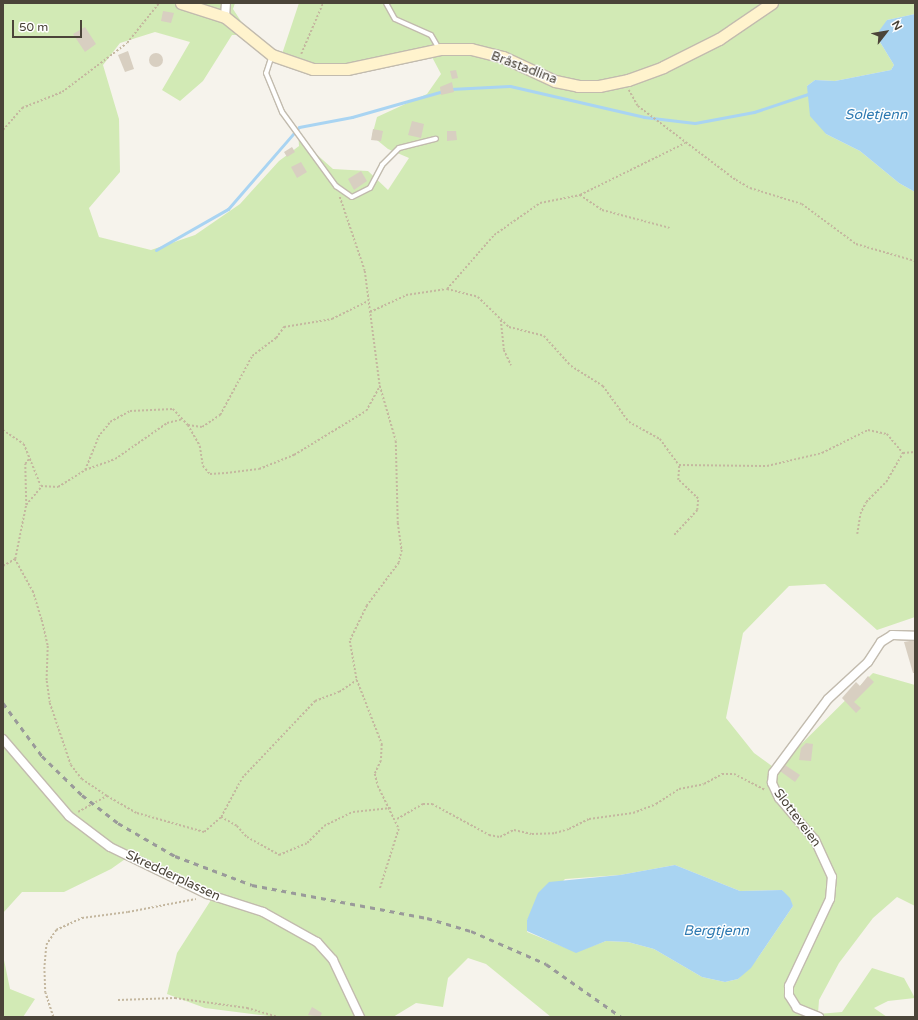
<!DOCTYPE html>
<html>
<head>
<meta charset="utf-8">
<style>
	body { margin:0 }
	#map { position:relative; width:918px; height:1020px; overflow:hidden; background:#f6f3ec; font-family:"Varela Round",sans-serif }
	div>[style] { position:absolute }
	.green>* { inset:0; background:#d2eab5 }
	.water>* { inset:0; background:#a9d4f2 }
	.stream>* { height:3px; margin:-1.5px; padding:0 1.5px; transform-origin:1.5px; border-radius:1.5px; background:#a9d4f2 }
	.building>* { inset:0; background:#d8cfc1 }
	.round { border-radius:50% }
	.path>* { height:1.5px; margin-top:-0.75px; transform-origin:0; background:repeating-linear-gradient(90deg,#c4b79f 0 2px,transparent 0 4px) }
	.roads { filter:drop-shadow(1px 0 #c2bbae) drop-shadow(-1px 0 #c2bbae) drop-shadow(0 1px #c2bbae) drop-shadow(0 -1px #c2bbae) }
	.service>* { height:4px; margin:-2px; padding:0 2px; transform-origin:2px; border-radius:2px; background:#fff }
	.minor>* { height:8px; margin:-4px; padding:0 4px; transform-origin:4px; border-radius:4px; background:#fff }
	.secondary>* { height:11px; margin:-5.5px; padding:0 5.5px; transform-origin:5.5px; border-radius:5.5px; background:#fff3cd }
	.rail>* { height:3px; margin-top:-1.5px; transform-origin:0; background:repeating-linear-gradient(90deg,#9a9a9a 0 5px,transparent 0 10px) }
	span { translate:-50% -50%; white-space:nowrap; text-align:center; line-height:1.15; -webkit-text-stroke:3px #fff; paint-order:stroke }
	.street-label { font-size:13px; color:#4b4439 }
	.water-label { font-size:14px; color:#2e7ab2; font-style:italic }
	.frame { position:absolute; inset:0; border:4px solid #4b4439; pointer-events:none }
	.north { position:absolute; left:866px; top:12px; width:40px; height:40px; -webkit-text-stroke:3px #fff; paint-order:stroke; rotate:59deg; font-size:11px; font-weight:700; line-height:16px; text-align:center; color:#4b4439 }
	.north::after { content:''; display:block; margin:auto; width:14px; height:18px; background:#4b4439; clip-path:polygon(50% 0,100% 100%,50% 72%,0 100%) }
	.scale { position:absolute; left:12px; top:20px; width:70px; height:18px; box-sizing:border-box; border:2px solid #4b4439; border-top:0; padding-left:5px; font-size:12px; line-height:14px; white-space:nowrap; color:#4b4439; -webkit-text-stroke:3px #fff; paint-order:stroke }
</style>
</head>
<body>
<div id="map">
	<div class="green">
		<i style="clip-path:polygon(evenodd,3px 3px,235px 3px,233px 9px,250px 35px,232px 35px,203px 81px,180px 101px,162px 90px,190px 42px,155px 32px,120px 43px,103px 65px,119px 119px,120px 172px,89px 208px,99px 237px,151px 250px,195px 235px,240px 204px,279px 161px,299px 146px,298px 130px,305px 144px,333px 169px,368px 171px,388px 190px,409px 158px,388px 149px,372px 136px,377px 117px,427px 94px,441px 74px,432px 57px,321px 66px,281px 57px,299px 3px,915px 3px,915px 14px,887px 20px,880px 42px,894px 65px,891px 70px,835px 81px,815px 80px,807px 86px,826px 134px,860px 151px,899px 183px,915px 192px,915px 617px,877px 630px,825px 584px,789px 586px,743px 633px,726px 718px,754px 753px,776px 769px,873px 673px,915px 685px,915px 906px,897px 897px,873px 918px,839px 963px,819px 1000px,818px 1014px,842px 1012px,872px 968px,904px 978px,915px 998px,888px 1001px,874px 1008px,887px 1017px,551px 1017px,486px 964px,468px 958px,448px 978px,443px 1007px,416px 1003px,393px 1017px,277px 1017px,205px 1008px,167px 994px,177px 953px,211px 900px,179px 879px,128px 857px,111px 869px,64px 892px,22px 892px,3px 913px,3px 3px,675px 865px,740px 891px,782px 890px,793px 906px,757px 959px,738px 979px,725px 982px,702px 977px,654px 949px,628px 942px,606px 941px,576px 952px,527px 932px,527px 920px,565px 879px,620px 875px,675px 865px)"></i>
		<i style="clip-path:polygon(3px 955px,10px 989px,35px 999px,23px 1017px,3px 1017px)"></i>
	</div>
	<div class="water">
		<i style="clip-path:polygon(915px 14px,915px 192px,899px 183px,860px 151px,826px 134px,810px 116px,807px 86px,815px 80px,835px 81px,891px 70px,894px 65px,880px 42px,879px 31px,887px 20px)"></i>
		<i style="clip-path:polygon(675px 865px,740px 891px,782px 890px,790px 898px,793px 906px,751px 968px,738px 979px,725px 982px,702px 977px,654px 949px,628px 942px,606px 941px,576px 953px,527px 931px,527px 920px,538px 893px,549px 882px,620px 875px)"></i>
	</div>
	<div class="stream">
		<i style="left:450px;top:89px;width:60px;rotate:-2.9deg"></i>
		<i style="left:510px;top:86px;width:138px;rotate:13deg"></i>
		<i style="left:644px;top:117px;width:51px;rotate:6.7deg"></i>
		<i style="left:695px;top:123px;width:60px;rotate:-10.6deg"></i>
		<i style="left:754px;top:112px;width:57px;rotate:-18.4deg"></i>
		<i style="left:156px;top:250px;width:83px;rotate:-29.7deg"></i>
		<i style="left:228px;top:209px;width:108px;rotate:-49.1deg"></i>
		<i style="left:299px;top:127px;width:54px;rotate:-10.7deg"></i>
		<i style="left:352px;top:117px;width:95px;rotate:-15.9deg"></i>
	</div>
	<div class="building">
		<i style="clip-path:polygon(163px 11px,174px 13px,171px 23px,161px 21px)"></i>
		<i style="clip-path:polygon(85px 27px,96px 44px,85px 52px,73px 34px)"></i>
		<i style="clip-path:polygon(128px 51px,134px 69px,125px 72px,118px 55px)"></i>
		<i class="round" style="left:149px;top:53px;width:14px;height:14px"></i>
		<i style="clip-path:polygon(456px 70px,458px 78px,452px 79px,450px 71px)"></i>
		<i style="clip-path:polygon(452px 82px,454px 92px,441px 95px,440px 87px)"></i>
		<i style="clip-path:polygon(412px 121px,424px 124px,421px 138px,408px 135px)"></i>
		<i style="clip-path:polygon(373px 129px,383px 131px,381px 141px,371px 140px)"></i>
		<i style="clip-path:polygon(447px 131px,456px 131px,457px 140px,447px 141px)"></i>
		<i style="clip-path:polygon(292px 147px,295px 152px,287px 157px,284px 152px)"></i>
		<i style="clip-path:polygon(301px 162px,307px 172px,297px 178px,291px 167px)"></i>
		<i style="clip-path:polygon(361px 171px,367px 181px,354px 190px,348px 179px)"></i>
		<i style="clip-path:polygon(915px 640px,915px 673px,913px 673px,904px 642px)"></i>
		<i style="clip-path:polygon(868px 676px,874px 682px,854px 702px,861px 708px,856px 713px,842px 698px,856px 682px,860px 686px)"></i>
		<i style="clip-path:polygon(806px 743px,813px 744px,811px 761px,799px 760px,801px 748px)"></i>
		<i style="clip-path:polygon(785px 765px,800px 775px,795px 782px,780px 771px)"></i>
		<i style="clip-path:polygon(312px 1007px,322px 1013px,320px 1017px,308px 1015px)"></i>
	</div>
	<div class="path">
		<i style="left:301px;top:54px;width:56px;rotate:-66.7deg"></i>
		<i style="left:629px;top:90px;width:18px;rotate:61deg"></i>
		<i style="left:638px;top:106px;width:123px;rotate:37.1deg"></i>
		<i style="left:736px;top:180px;width:16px;rotate:30deg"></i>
		<i style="left:750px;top:188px;width:54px;rotate:17.1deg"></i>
		<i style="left:802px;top:204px;width:67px;rotate:36.5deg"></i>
		<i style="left:856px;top:244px;width:61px;rotate:16.1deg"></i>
		<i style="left:3px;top:130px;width:29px;rotate:-49deg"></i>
		<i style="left:22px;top:108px;width:43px;rotate:-21.8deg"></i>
		<i style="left:62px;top:92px;width:81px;rotate:-37deg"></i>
		<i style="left:127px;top:43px;width:51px;rotate:-51.3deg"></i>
		<i style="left:580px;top:195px;width:27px;rotate:34deg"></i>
		<i style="left:602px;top:210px;width:70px;rotate:14.8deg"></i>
		<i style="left:340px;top:197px;width:78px;rotate:71.3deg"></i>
		<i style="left:365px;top:271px;width:116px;rotate:82.6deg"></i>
		<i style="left:380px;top:386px;width:57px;rotate:73.8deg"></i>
		<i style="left:396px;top:441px;width:82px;rotate:88.6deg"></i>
		<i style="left:398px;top:523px;width:27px;rotate:82deg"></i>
		<i style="left:402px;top:550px;width:13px;rotate:103deg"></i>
		<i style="left:399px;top:563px;width:54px;rotate:126.7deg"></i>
		<i style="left:367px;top:606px;width:39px;rotate:116deg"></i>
		<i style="left:350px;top:641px;width:40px;rotate:80deg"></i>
		<i style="left:357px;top:680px;width:69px;rotate:68.7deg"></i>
		<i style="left:382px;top:744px;width:17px;rotate:93deg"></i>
		<i style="left:381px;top:761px;width:14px;rotate:115deg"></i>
		<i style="left:375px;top:774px;width:12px;rotate:76deg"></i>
		<i style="left:378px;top:786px;width:48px;rotate:64deg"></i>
		<i style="left:399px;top:829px;width:63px;rotate:107.6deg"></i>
		<i style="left:447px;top:289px;width:72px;rotate:-49deg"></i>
		<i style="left:494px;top:235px;width:56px;rotate:-34.8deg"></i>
		<i style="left:540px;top:203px;width:41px;rotate:-11.3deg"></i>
		<i style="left:580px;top:195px;width:117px;rotate:-26.3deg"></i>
		<i style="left:370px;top:312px;width:40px;rotate:-25deg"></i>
		<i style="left:406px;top:295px;width:41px;rotate:-8.3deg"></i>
		<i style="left:447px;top:289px;width:32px;rotate:14deg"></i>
		<i style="left:478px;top:297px;width:43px;rotate:44.1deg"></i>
		<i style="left:509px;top:327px;width:36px;rotate:14deg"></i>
		<i style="left:544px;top:336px;width:40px;rotate:48deg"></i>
		<i style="left:571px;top:366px;width:38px;rotate:32deg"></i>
		<i style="left:603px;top:386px;width:44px;rotate:54.2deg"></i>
		<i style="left:629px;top:422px;width:35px;rotate:29deg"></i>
		<i style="left:660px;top:439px;width:32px;rotate:54deg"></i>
		<i style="left:679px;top:465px;width:88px;rotate:0.7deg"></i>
		<i style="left:767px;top:466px;width:57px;rotate:-13.3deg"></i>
		<i style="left:822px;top:453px;width:51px;rotate:-26.6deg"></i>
		<i style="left:868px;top:430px;width:19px;rotate:12deg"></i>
		<i style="left:887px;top:434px;width:25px;rotate:50deg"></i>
		<i style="left:903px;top:453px;width:12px;rotate:-5deg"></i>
		<i style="left:501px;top:320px;width:30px;rotate:84deg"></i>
		<i style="left:504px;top:350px;width:17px;rotate:65deg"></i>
		<i style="left:188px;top:425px;width:14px;rotate:8deg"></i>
		<i style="left:202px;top:427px;width:22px;rotate:-34deg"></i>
		<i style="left:220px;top:415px;width:67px;rotate:-61.5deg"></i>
		<i style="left:252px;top:356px;width:30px;rotate:-37deg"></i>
		<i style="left:276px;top:338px;width:14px;rotate:-54deg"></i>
		<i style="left:284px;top:327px;width:49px;rotate:-9.5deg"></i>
		<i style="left:332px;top:319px;width:40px;rotate:-26.6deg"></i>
		<i style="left:3px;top:430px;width:25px;rotate:34deg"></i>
		<i style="left:24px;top:444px;width:45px;rotate:68deg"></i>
		<i style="left:41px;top:486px;width:17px;rotate:3deg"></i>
		<i style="left:58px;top:487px;width:32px;rotate:-32deg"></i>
		<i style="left:85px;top:470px;width:35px;rotate:-68deg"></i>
		<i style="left:98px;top:437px;width:19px;rotate:-51deg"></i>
		<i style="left:110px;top:422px;width:23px;rotate:-29deg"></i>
		<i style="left:130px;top:411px;width:43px;rotate:-2.7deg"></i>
		<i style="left:173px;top:409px;width:22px;rotate:47deg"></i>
		<i style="left:188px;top:425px;width:24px;rotate:60deg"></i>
		<i style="left:200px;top:446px;width:20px;rotate:81deg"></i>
		<i style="left:203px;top:466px;width:11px;rotate:49deg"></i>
		<i style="left:210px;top:474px;width:16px;rotate:-4deg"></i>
		<i style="left:226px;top:473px;width:33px;rotate:-7deg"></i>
		<i style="left:259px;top:469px;width:38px;rotate:-22deg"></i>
		<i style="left:294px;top:455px;width:84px;rotate:-31.4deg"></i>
		<i style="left:366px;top:411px;width:29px;rotate:-61deg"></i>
		<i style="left:85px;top:470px;width:32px;rotate:-20deg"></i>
		<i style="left:115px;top:459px;width:63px;rotate:-34.7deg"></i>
		<i style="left:167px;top:423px;width:16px;rotate:-14deg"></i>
		<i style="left:26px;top:505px;width:23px;rotate:-50deg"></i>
		<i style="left:857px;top:534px;width:20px;rotate:-81deg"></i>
		<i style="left:860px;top:514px;width:13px;rotate:-63deg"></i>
		<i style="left:866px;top:502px;width:28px;rotate:-45deg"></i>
		<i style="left:886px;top:482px;width:34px;rotate:-60deg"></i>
		<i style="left:674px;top:535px;width:34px;rotate:-47deg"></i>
		<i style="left:697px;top:510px;width:11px;rotate:-85deg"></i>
		<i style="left:698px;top:499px;width:28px;rotate:-136deg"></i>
		<i style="left:678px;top:480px;width:15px;rotate:-86deg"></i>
		<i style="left:15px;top:559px;width:37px;rotate:61deg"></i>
		<i style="left:33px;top:591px;width:30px;rotate:73deg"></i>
		<i style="left:42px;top:620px;width:27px;rotate:77deg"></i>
		<i style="left:48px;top:646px;width:35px;rotate:92deg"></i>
		<i style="left:47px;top:681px;width:22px;rotate:82deg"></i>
		<i style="left:50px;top:703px;width:65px;rotate:71.3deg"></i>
		<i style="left:71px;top:765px;width:18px;rotate:52deg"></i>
		<i style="left:82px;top:779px;width:30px;rotate:34deg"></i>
		<i style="left:3px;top:566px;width:14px;rotate:-30deg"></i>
		<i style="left:15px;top:559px;width:55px;rotate:-78.5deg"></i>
		<i style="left:26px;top:505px;width:41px;rotate:-91.4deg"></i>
		<i style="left:25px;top:464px;width:6px;rotate:-51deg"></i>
		<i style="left:78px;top:812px;width:33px;rotate:-29deg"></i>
		<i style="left:107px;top:796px;width:34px;rotate:30deg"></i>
		<i style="left:137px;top:813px;width:70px;rotate:15.8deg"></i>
		<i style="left:204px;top:832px;width:23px;rotate:-41deg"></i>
		<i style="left:221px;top:817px;width:44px;rotate:-61.7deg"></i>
		<i style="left:242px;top:778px;width:106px;rotate:-46.5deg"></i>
		<i style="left:315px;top:701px;width:26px;rotate:-21deg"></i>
		<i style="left:339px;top:692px;width:22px;rotate:-34deg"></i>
		<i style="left:221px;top:817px;width:18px;rotate:29deg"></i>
		<i style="left:237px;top:826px;width:15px;rotate:48deg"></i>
		<i style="left:247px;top:837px;width:37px;rotate:29deg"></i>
		<i style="left:279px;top:855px;width:30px;rotate:-23deg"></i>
		<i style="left:307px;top:843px;width:24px;rotate:-45deg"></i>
		<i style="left:324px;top:826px;width:32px;rotate:-26deg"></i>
		<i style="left:353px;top:812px;width:38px;rotate:-6deg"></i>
		<i style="left:397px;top:819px;width:30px;rotate:-30deg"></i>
		<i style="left:423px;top:804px;width:9px"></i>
		<i style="left:432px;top:804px;width:65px;rotate:28.5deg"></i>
		<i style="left:489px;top:835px;width:11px;rotate:10deg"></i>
		<i style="left:500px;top:837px;width:16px;rotate:-27deg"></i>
		<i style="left:514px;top:830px;width:18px;rotate:13deg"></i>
		<i style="left:532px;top:834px;width:23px;rotate:-2deg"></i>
		<i style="left:555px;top:833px;width:15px;rotate:-16deg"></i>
		<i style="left:569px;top:829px;width:22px;rotate:-27deg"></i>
		<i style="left:589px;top:819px;width:44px;rotate:-7.8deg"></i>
		<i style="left:633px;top:813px;width:25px;rotate:-21deg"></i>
		<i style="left:656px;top:804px;width:27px;rotate:-33deg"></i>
		<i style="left:679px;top:789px;width:25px;rotate:-11deg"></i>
		<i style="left:704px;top:784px;width:21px;rotate:-29deg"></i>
		<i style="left:722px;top:774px;width:12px"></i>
		<i style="left:734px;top:774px;width:35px;rotate:27deg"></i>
		<i style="left:118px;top:1000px;width:57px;rotate:-2deg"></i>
		<i style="left:175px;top:998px;width:73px;rotate:7.9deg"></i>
		<i style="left:247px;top:1008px;width:33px;rotate:16deg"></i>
		<i style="left:53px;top:1017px;width:25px;rotate:-108deg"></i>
		<i style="left:45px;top:993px;width:24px;rotate:-92deg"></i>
		<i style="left:44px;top:969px;width:24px;rotate:-85deg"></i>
		<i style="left:46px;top:945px;width:18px;rotate:-56deg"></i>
		<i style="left:56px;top:930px;width:29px;rotate:-25deg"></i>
		<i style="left:82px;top:918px;width:46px;rotate:-7.4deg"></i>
		<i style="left:128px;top:912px;width:69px;rotate:-10.8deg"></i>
	</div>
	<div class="roads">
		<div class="service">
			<i style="left:386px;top:3px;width:18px;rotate:61deg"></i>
			<i style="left:395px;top:19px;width:39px;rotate:24deg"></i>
			<i style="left:431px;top:35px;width:16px;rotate:60deg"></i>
			<i style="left:272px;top:55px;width:19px;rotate:108deg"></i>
			<i style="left:266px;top:73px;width:42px;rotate:67.7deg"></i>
			<i style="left:282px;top:112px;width:92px;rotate:53.9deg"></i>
			<i style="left:336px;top:186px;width:19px;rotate:35deg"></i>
			<i style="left:352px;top:197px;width:20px;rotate:-27deg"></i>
			<i style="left:370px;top:188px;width:26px;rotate:-62deg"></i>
			<i style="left:382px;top:165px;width:24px;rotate:-45deg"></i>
			<i style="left:399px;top:148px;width:38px;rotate:-14deg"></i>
		</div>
		<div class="minor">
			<i style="left:225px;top:17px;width:14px;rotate:-86deg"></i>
			<i style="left:3px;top:739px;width:101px;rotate:49.4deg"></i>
			<i style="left:69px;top:816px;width:51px;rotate:37.1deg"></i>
			<i style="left:110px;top:847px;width:108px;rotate:25.9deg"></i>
			<i style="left:207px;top:894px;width:59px;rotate:17.8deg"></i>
			<i style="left:263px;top:912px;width:62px;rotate:29.1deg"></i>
			<i style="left:317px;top:942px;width:24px;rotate:48deg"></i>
			<i style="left:333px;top:960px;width:63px;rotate:64.7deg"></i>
			<i style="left:819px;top:1017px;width:24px;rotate:-158deg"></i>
			<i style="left:797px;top:1008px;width:15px;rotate:-122deg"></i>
			<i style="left:789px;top:995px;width:9px;rotate:-90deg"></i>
			<i style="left:789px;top:986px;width:96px;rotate:-64.8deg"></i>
			<i style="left:830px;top:899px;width:22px;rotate:-85deg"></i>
			<i style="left:832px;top:877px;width:41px;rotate:-114.7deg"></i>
			<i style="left:815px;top:840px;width:55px;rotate:-130.6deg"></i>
			<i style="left:779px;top:798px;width:17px;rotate:-115deg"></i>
			<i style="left:772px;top:783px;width:10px;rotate:-84deg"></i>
			<i style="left:773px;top:773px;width:92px;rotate:-53.4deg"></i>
			<i style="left:828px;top:699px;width:54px;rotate:-42.8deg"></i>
			<i style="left:868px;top:662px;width:24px;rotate:-57deg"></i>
			<i style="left:881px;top:642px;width:13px;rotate:-32deg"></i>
			<i style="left:892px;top:635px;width:23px;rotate:2deg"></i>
		</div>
		<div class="secondary">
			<i style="left:181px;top:3px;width:46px;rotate:17.7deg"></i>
			<i style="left:225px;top:17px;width:60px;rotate:39deg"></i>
			<i style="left:272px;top:55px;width:43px;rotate:18.9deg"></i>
			<i style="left:313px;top:69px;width:34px"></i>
			<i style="left:347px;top:69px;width:95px;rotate:-12.1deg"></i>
			<i style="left:440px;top:49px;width:31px"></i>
			<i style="left:471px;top:49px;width:33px;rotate:14deg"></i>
			<i style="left:503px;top:57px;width:57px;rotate:24.8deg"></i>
			<i style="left:555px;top:81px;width:24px;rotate:12deg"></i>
			<i style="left:578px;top:86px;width:21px"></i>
			<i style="left:599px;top:86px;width:30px;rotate:-12deg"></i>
			<i style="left:628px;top:80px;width:37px;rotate:-20deg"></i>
			<i style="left:663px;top:67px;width:63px;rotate:-26.6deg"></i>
			<i style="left:719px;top:39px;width:64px;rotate:-34.2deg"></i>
		</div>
	</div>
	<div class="rail">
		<i style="left:3px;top:703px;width:66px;rotate:53.7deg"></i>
		<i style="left:42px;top:756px;width:56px;rotate:44.3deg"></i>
		<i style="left:82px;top:795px;width:46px;rotate:37.9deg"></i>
		<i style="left:118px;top:823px;width:66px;rotate:30.1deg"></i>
		<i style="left:175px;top:856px;width:82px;rotate:20.6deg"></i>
		<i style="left:252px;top:885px;width:178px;rotate:10.7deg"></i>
		<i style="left:427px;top:918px;width:46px;rotate:16.5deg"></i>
		<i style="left:471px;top:931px;width:82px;rotate:23.7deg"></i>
		<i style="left:546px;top:964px;width:92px;rotate:35.2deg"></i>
	</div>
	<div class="street-label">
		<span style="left:524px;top:68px;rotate:21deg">Bråstadlina</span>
		<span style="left:797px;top:818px;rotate:53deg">Slotteveien</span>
		<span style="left:173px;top:876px;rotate:25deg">Skredderplassen</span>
	</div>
	<div class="water-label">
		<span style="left:876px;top:115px">Soletjenn</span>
		<span style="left:716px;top:931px">Bergtjenn</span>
	</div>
	<div class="frame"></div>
	<div class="north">N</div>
	<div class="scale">50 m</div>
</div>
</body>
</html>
